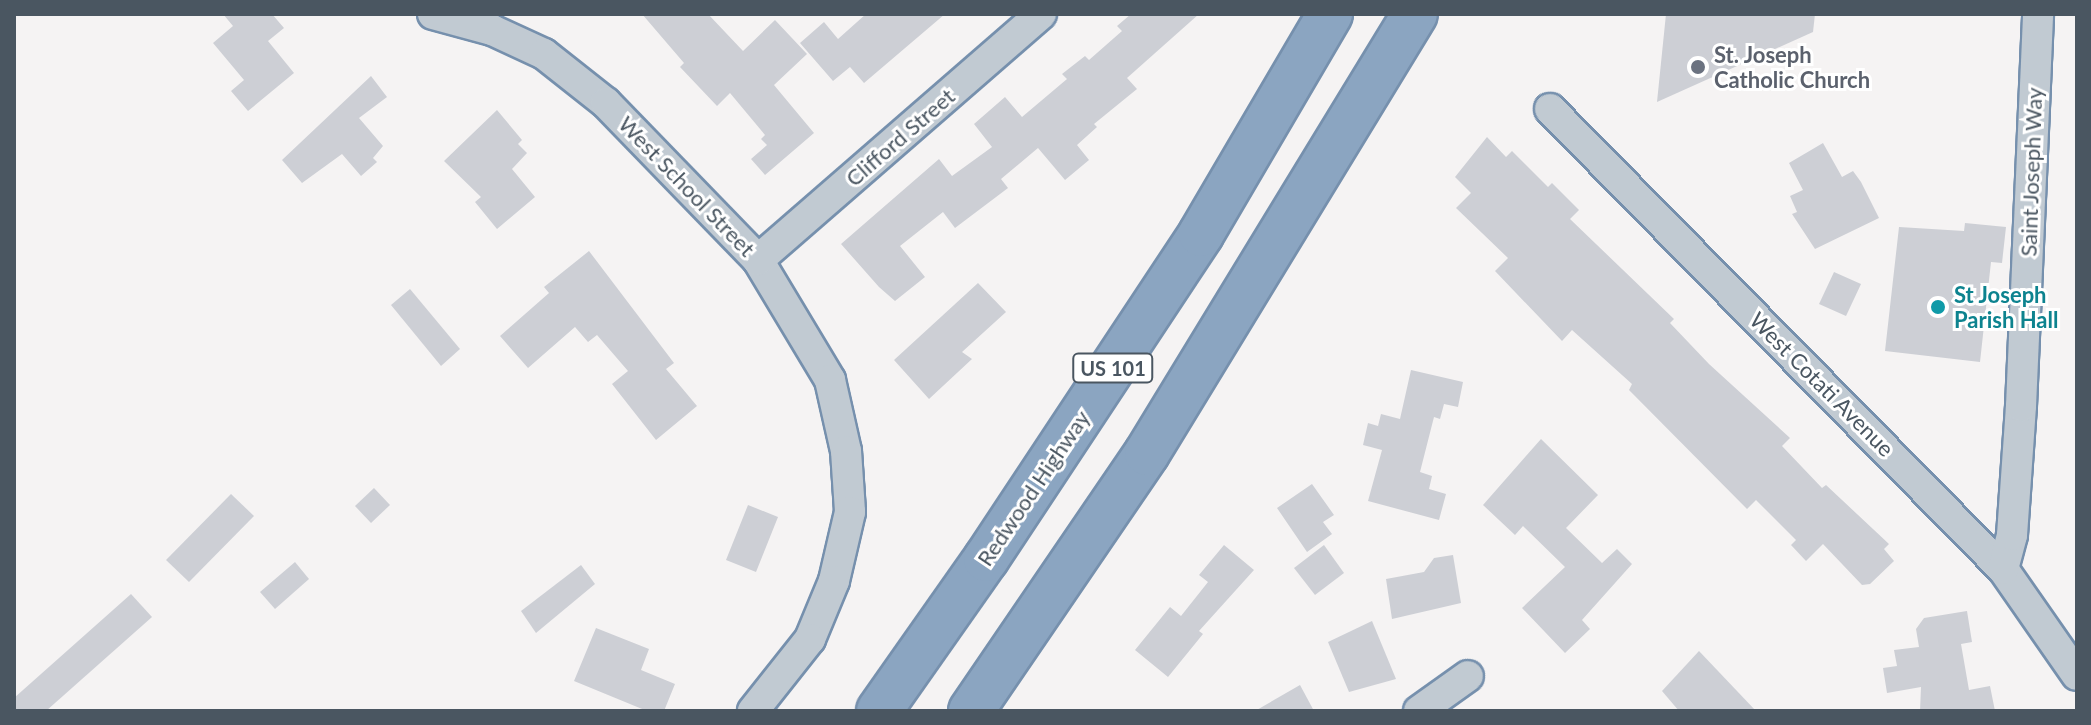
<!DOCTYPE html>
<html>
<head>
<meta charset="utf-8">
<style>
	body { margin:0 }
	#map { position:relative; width:2091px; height:725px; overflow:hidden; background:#f5f3f3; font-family:Lato,sans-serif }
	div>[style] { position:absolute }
	.building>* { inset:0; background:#cdcfd5 }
	.roads { filter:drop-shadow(2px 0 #7690ad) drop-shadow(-2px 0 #7690ad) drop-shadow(0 2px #7690ad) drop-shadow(0 -2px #7690ad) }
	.minor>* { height:30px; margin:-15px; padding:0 15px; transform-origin:15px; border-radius:15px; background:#c1cad2 }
	.motorway>* { height:44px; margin:-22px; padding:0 22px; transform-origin:22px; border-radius:22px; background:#8ba5c1 }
	.dots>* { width:22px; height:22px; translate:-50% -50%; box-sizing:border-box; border:4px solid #fff; border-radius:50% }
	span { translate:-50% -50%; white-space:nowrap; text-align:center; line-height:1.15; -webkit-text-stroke:6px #fff; paint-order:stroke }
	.shield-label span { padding:2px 6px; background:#fff; border:2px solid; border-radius:6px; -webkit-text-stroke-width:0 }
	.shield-label { font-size:20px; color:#4a5661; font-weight:700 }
	.worship-label { font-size:22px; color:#5b616d; font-weight:700 }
	.left { translate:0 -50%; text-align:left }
	.street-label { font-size:22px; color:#4a5661 }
	.culture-label { font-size:22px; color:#0d838f; font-weight:700 }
	.frame { position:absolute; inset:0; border:16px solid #4a5661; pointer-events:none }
</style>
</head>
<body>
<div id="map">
	<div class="building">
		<i style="clip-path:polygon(223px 14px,272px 14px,284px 28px,268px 41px,294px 73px,248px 111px,231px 91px,244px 80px,213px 43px,233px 26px)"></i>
		<i style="clip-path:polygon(642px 14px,708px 14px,743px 51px,775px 20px,807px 54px,774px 85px,814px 133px,765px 175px,751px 159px,767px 145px,761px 139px,765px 135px,730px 93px,717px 106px,680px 67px,684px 63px)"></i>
		<i style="clip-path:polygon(866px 14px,945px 14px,864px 83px,850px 67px,833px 81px,800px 43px,824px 22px,838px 39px)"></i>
		<i style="clip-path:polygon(1131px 14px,1199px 14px,1127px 78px,1137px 89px,1094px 124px,1097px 127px,1077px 145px,1089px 160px,1065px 180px,1038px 148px,1001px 179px,1008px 188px,955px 228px,943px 212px,900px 246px,925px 277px,895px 301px,879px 287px,841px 244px,939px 159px,952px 176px,992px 147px,974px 124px,1005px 97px,1022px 117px,1067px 79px,1062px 74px,1085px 56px,1089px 60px,1122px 31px,1117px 26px)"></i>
		<i style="clip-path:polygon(1666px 14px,1815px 14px,1813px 32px,1657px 102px)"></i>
		<i style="clip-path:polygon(371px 76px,387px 97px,359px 118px,383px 146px,373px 158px,377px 162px,361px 176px,342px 154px,302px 183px,282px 160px)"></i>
		<i style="clip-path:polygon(497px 110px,522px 140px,518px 144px,527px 153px,512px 169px,535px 197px,497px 229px,475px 202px,481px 197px,444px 161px)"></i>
		<i style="clip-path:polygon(1487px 137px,1506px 157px,1512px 151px,1548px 187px,1552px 183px,1579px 210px,1570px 219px,1674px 319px,1670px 323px,1709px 364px,1790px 438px,1782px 446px,1822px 488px,1826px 485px,1889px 544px,1884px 549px,1894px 561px,1870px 584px,1862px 585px,1823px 544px,1806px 561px,1791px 545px,1796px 540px,1756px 500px,1747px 509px,1629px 390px,1632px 384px,1572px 330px,1562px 341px,1495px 271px,1508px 258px,1456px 208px,1471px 193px,1455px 177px)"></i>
		<i style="clip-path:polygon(1823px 143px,1842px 177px,1853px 171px,1861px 182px,1879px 218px,1815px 249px,1792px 214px,1797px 212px,1790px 196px,1803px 190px,1789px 163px)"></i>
		<i style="clip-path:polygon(1965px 223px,2006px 227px,2002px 263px,1991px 262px,1980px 362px,1885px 351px,1899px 227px,1964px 231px)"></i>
		<i style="clip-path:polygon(589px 251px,674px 363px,666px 369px,697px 406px,656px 440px,612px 384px,628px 371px,597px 335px,588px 342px,575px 327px,528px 368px,500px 336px,549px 293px,544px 287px)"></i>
		<i style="clip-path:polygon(1834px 272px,1861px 284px,1846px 316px,1819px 304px)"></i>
		<i style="clip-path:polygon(978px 283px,1006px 312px,962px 352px,972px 359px,929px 399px,894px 360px)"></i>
		<i style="clip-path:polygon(410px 289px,460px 349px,441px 366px,391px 305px)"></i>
		<i style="clip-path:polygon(1411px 370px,1463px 382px,1458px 407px,1444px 404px,1440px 419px,1434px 417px,1420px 472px,1432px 476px,1429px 489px,1446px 494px,1439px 520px,1368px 501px,1382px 450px,1363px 445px,1368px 423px,1378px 426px,1381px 414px,1400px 419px)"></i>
		<i style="clip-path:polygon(1541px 439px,1598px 495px,1566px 528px,1602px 563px,1617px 549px,1632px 564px,1582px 620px,1590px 629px,1565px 653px,1522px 608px,1565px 567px,1523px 526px,1515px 535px,1483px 505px)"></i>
		<i style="clip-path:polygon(1312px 484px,1334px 515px,1323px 522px,1332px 534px,1307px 552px,1277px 508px)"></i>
		<i style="clip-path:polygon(374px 488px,390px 505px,371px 523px,355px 506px)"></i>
		<i style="clip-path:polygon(231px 494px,254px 516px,189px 582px,166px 560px)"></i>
		<i style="clip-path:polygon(748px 505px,778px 517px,756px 572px,726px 560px)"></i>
		<i style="clip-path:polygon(1224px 545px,1254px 570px,1199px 631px,1203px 634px,1168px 677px,1135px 650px,1170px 607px,1181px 616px,1208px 582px,1199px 575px)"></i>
		<i style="clip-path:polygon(1324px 545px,1344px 573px,1315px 595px,1294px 568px)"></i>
		<i style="clip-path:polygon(1453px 555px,1461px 603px,1392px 619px,1386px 579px,1424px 572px,1434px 558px)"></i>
		<i style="clip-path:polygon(295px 562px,309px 579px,275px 609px,260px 592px)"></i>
		<i style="clip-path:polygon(581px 565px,595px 584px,536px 633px,521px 611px)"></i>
		<i style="clip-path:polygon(131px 594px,152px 617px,46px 711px,14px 711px,14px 698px)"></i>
		<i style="clip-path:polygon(1967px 611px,1972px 642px,1961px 644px,1969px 690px,1990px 686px,1995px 711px,1920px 711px,1921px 687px,1887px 693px,1883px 668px,1897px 666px,1894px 650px,1919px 647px,1916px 629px,1924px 618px)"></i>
		<i style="clip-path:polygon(1372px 621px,1396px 679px,1349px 692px,1328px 642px)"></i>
		<i style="clip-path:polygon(596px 628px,649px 649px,641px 670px,675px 684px,664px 711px,647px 711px,574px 681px)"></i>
		<i style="clip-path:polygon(1699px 651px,1756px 711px,1679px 711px,1662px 691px)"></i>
		<i style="clip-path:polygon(1300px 685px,1314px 711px,1255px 711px)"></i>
	</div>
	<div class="roads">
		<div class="minor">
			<i style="left:433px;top:14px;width:61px;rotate:15.2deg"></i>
			<i style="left:492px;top:30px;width:57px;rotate:24.8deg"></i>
			<i style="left:544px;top:54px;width:79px;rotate:38.3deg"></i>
			<i style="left:606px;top:103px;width:219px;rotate:45.9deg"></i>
			<i style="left:758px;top:260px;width:140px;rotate:59deg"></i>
			<i style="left:830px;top:380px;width:73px;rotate:77.3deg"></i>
			<i style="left:846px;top:451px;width:61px;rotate:86.2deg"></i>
			<i style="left:850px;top:512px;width:71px;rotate:103.1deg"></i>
			<i style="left:834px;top:581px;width:63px;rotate:112.5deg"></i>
			<i style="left:810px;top:639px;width:92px;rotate:128.4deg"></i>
			<i style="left:1550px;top:109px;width:646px;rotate:45.44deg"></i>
			<i style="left:2003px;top:569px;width:129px;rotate:55.1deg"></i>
			<i style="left:758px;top:260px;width:375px;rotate:-41deg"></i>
			<i style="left:2003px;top:569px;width:35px;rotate:-75deg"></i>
			<i style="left:2012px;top:535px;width:129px;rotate:-86deg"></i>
			<i style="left:2021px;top:406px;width:392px;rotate:-87.5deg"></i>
			<i style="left:1419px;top:711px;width:60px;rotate:-35.5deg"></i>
		</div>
		<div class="motorway">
			<i style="left:879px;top:711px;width:186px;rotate:-54.9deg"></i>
			<i style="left:986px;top:559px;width:390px;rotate:-56.5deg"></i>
			<i style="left:1201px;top:234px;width:255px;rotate:-59.6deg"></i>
			<i style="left:971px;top:711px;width:312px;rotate:-55.7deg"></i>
			<i style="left:1147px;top:453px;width:514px;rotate:-58.6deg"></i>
		</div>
	</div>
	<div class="dots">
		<i style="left:1698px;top:67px;background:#6b7280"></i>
		<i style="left:1938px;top:307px;background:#0f9aa8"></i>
	</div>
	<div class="shield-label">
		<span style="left:1113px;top:368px">US 101</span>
	</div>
	<div class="worship-label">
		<span class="left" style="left:1714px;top:67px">St. Joseph<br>Catholic Church</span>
	</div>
	<div class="street-label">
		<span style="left:900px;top:137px;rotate:-41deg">Clifford Street</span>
		<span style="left:2031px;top:172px;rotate:-88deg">Saint Joseph Way</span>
		<span style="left:687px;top:186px;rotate:46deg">West School Street</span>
		<span style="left:1822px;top:384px;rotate:45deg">West Cotati Avenue</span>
		<span style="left:1033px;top:488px;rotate:-56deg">Redwood Highway</span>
	</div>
	<div class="culture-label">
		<span class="left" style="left:1954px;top:307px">St Joseph<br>Parish Hall</span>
	</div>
	<div class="frame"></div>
</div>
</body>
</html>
